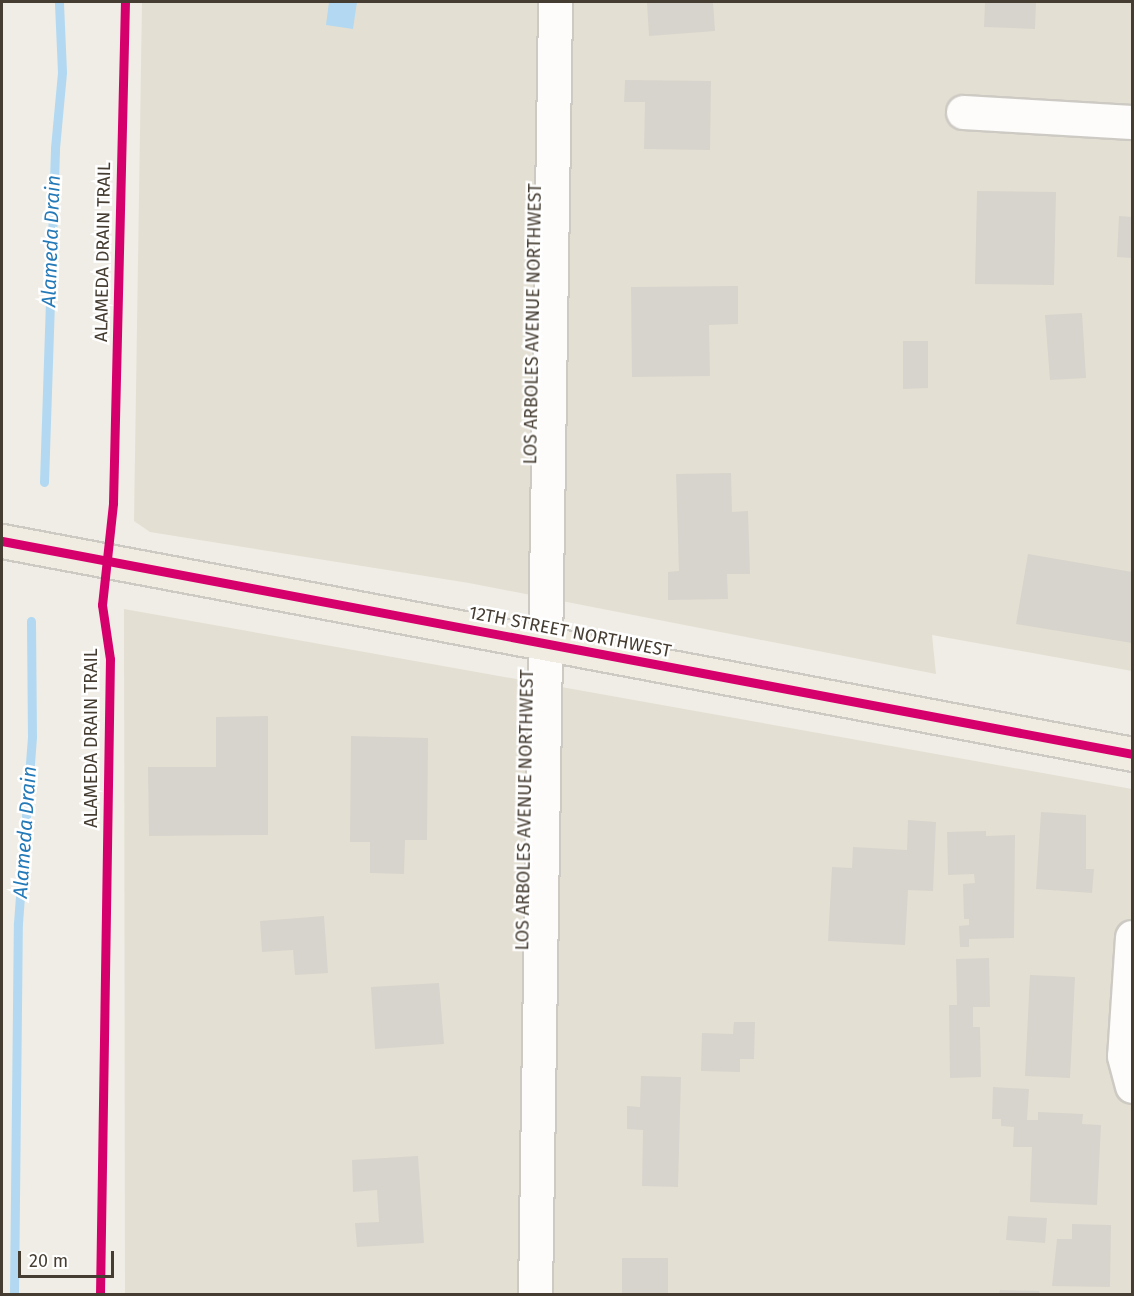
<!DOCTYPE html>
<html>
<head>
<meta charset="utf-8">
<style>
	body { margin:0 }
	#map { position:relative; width:1134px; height:1296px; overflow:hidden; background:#efede6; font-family:"Fira Sans",sans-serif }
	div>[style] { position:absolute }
	.residential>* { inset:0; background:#e4dfd3 }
	.water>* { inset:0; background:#b2d9f1 }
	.stream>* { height:9px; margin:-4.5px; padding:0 4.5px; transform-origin:4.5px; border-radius:4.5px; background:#b2d9f1 }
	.building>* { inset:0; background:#d7d4cd }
	.roads { filter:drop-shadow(2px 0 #cdcac4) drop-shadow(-2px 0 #cdcac4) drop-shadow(0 2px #cdcac4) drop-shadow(0 -2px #cdcac4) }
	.minor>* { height:33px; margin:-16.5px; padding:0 16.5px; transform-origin:16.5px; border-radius:16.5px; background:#fdfcfb }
	.major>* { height:33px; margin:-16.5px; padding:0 16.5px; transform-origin:16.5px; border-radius:16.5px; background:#f0ece2 }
	.cycleway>* { height:9px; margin:-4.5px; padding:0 4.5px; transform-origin:4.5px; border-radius:4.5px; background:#d6006c }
	span { translate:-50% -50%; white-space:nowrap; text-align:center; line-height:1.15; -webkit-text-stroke:5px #fff; paint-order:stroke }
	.street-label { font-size:18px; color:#453d32 }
	.water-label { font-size:20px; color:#247ab8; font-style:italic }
	.frame { position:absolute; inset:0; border:3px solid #453d32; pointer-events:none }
	.scale { position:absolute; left:18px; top:1251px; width:96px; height:27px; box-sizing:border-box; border:3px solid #453d32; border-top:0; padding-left:8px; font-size:18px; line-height:21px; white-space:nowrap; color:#453d32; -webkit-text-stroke:4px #fff; paint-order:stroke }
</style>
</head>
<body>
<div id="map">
	<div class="residential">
		<i style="clip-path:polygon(142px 2px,1132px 2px,1132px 671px,932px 635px,936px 674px,469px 583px,150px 532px,134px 521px)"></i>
		<i style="clip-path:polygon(124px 609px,1132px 789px,1132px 1294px,125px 1294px)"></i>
	</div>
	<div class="water">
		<i style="clip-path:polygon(329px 2px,357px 2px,353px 29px,326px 25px)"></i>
	</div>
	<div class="stream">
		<i style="left:44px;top:482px;width:334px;rotate:-88.1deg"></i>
		<i style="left:55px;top:148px;width:76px;rotate:-84.7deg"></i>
		<i style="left:62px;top:72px;width:70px;rotate:-92.5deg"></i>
		<i style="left:14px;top:1294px;width:371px;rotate:-89.4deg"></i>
		<i style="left:18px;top:923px;width:187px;rotate:-85.7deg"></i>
		<i style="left:32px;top:737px;width:116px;rotate:-90.5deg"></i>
	</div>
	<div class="building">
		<i style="clip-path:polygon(647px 2px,713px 2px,715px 31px,649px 36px)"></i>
		<i style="clip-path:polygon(985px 2px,1036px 2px,1035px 29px,984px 27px)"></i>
		<i style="clip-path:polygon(625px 80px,711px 81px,710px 150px,644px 149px,645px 102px,624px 102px)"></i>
		<i style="clip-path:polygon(977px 191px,1056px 192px,1054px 285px,975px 284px)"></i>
		<i style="clip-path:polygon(1119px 216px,1132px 217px,1132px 258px,1117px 257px)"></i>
		<i style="clip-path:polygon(738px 286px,738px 324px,709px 325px,710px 376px,632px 377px,631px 287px)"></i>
		<i style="clip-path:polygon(1082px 313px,1086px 378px,1050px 380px,1045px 315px)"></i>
		<i style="clip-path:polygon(903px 341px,928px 341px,928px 388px,903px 389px)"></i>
		<i style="clip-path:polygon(731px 473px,732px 512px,748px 511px,750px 574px,727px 574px,728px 599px,668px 600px,668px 572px,679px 571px,676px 474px)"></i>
		<i style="clip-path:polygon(1028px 554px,1132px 572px,1132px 643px,1016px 624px)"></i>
		<i style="clip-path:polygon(268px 716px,268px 835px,149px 836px,148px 767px,216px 767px,216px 717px)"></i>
		<i style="clip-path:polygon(351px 736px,428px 738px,427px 840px,405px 840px,404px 874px,370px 873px,370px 842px,350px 842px)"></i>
		<i style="clip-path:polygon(1041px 812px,1086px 815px,1086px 869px,1094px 869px,1092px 893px,1036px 889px)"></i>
		<i style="clip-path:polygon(908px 820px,936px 822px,933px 891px,908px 890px,905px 945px,828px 941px,832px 867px,852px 868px,853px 847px,907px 850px)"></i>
		<i style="clip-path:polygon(986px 831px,986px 836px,1015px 835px,1014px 938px,969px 939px,969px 947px,960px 947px,959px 926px,969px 925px,969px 919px,964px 919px,963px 884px,975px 883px,974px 874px,948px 875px,947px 832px)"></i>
		<i style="clip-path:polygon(324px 916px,328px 973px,295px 975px,293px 950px,262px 952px,260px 921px)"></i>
		<i style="clip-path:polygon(989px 958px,990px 1007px,973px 1007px,973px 1027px,980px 1027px,981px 1077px,950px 1078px,949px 1005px,957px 1005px,956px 959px)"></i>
		<i style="clip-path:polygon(1030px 975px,1075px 977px,1070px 1078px,1025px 1076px)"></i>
		<i style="clip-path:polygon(439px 983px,444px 1044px,375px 1049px,371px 987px)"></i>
		<i style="clip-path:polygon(734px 1022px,755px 1022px,754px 1059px,740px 1059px,740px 1072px,701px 1071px,702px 1033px,733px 1034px)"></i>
		<i style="clip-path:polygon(641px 1076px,681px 1077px,678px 1187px,642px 1186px,643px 1130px,627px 1129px,627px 1106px,640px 1107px)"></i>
		<i style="clip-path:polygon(993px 1087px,1029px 1089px,1027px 1120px,1038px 1120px,1038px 1112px,1083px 1114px,1082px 1124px,1101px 1125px,1097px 1205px,1030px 1202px,1032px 1147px,1013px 1147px,1014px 1127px,1001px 1126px,1001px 1119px,992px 1119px)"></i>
		<i style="clip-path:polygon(418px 1156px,424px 1243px,357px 1247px,355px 1223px,379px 1222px,377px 1190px,353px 1192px,352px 1160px)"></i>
		<i style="clip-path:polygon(1008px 1216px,1047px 1218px,1045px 1243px,1006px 1240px)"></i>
		<i style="clip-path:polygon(1072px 1224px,1111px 1225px,1110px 1287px,1052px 1286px,1057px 1239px,1072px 1239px)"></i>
		<i style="clip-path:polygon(622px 1258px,668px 1258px,668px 1294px,622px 1294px)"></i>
		<i style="clip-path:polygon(1000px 1290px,1039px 1291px,1040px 1294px,999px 1294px)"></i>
	</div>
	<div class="roads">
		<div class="minor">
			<i style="left:963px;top:112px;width:169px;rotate:3.4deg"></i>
			<i style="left:1132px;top:937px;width:119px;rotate:93.8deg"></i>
			<i style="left:1124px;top:1056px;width:31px;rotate:75deg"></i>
			<i style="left:535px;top:1294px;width:1292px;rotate:-89.11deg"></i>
		</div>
		<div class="major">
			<i style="left:2px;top:541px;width:1150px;rotate:10.67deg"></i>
		</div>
	</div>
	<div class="cycleway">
		<i style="left:2px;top:541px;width:1150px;rotate:10.67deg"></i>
		<i style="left:100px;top:1294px;width:635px;rotate:-89.1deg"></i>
		<i style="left:110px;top:659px;width:55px;rotate:-98.4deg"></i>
		<i style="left:102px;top:605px;width:103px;rotate:-83.8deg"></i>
		<i style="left:113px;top:503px;width:501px;rotate:-88.63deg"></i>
	</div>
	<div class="street-label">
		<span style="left:103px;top:252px;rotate:-89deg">ALAMEDA DRAIN TRAIL</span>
		<span style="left:533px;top:324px;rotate:-89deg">LOS ARBOLES AVENUE NORTHWEST</span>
		<span style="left:570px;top:632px;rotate:11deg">12TH STREET NORTHWEST</span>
		<span style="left:91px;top:738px;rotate:-90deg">ALAMEDA DRAIN TRAIL</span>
		<span style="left:525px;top:810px;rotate:-89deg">LOS ARBOLES AVENUE NORTHWEST</span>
	</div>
	<div class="water-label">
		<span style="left:51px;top:241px;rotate:-88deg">Alameda Drain</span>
		<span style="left:25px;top:832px;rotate:-86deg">Alameda Drain</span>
	</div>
	<div class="frame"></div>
	<div class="scale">20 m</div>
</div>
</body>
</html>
